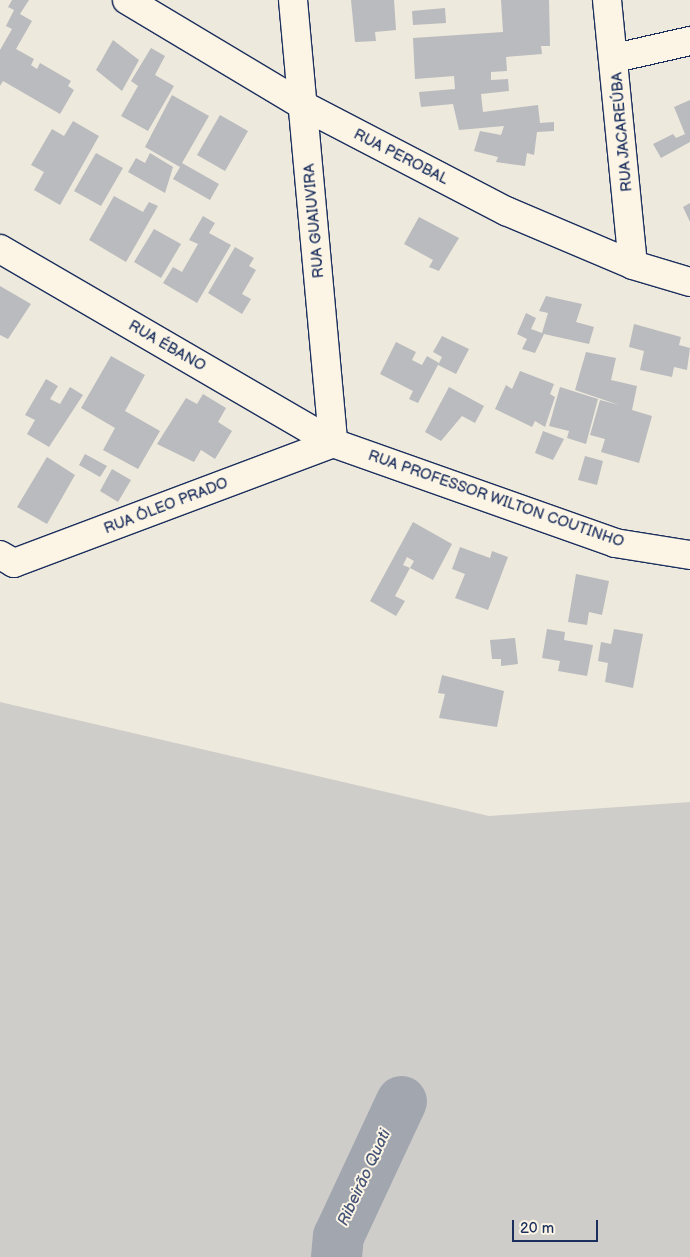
<!DOCTYPE html>
<html>
<head>
<meta charset="utf-8">
<style>
	body { margin:0 }
	#map { position:relative; width:690px; height:1257px; overflow:hidden; background:#eee9dd; font-family:"Balsamiq Sans",sans-serif }
	div>[style] { position:absolute }
	.green>* { inset:0; background:#cfcdca }
	.river>* { height:51px; margin:-25.5px; padding:0 25.5px; transform-origin:25.5px; border-radius:25.5px; background:#a2a7af }
	.building>* { inset:0; background:#babbbe }
	.roads { filter:drop-shadow(1px 0 #1b2f5e) drop-shadow(-1px 0 #1b2f5e) drop-shadow(0 1px #1b2f5e) drop-shadow(0 -1px #1b2f5e) }
	.minor>* { height:28px; margin:-14px; padding:0 14px; transform-origin:14px; border-radius:14px; background:#fcf5e5 }
	span { translate:-50% -50%; white-space:nowrap; text-align:center; line-height:1.15; -webkit-text-stroke:4px #fcf5e5; paint-order:stroke }
	.street-label { font-size:15px; color:#1b2f5e }
	.water-label { font-size:16px; color:#445376; font-style:italic }
	.scale { position:absolute; left:512px; top:1220px; width:86px; height:22px; box-sizing:border-box; border:2px solid #1b2f5e; border-top:0; padding-left:6px; font-size:15px; line-height:18px; white-space:nowrap; color:#1b2f5e; -webkit-text-stroke:4px #fcf5e5; paint-order:stroke }
</style>
</head>
<body>
<div id="map">
	<div class="green">
		<i style="clip-path:polygon(0 702px,489px 816px,690px 802px,690px 1257px,0 1257px)"></i>
	</div>
	<div class="river">
		<i style="left:336px;top:1257px;width:21px;rotate:-85deg"></i>
		<i style="left:338px;top:1236px;width:149px;rotate:-65deg"></i>
	</div>
	<div class="building">
		<i style="clip-path:polygon(12px 0,29px 0,20px 14px,32px 21px,16px 49px,34px 59px,31px 65px,37px 69px,40px 63px,71px 81px,68px 86px,74px 90px,60px 114px,3px 81px,0 86px,0 50px,12px 29px,6px 26px,14px 10px,8px 7px)"></i>
		<i style="clip-path:polygon(351px 0,394px 0,396px 30px,375px 32px,376px 41px,355px 42px)"></i>
		<i style="clip-path:polygon(501px 0,549px 0,550px 46px,541px 46px,542px 54px,506px 57px,507px 71px,491px 72px,491px 80px,508px 79px,509px 91px,481px 94px,483px 112px,538px 105px,540px 123px,554px 122px,554px 131px,537px 132px,534px 155px,527px 153px,525px 166px,496px 162px,498px 157px,474px 151px,480px 131px,501px 135px,504px 126px,459px 130px,453px 104px,421px 107px,419px 92px,455px 89px,454px 76px,415px 79px,413px 38px,503px 32px)"></i>
		<i style="clip-path:polygon(445px 8px,446px 23px,413px 25px,412px 11px)"></i>
		<i style="clip-path:polygon(113px 40px,139px 60px,122px 91px,96px 70px)"></i>
		<i style="clip-path:polygon(151px 48px,165px 56px,155px 75px,174px 86px,148px 131px,121px 116px,138px 86px,131px 81px)"></i>
		<i style="clip-path:polygon(172px 95px,209px 116px,182px 163px,219px 184px,210px 200px,173px 179px,180px 167px,145px 147px)"></i>
		<i style="clip-path:polygon(690px 100px,690px 142px,661px 158px,653px 144px,673px 134px,676px 138px,685px 134px,674px 107px)"></i>
		<i style="clip-path:polygon(220px 115px,248px 131px,225px 171px,197px 155px)"></i>
		<i style="clip-path:polygon(73px 121px,99px 136px,60px 205px,34px 190px,44px 172px,31px 165px,52px 129px,64px 136px)"></i>
		<i style="clip-path:polygon(96px 153px,123px 168px,101px 206px,74px 191px)"></i>
		<i style="clip-path:polygon(150px 153px,173px 167px,165px 193px,128px 172px,136px 158px,145px 163px)"></i>
		<i style="clip-path:polygon(114px 196px,143px 212px,149px 202px,158px 206px,126px 262px,89px 240px)"></i>
		<i style="clip-path:polygon(690px 203px,690px 222px,683px 207px)"></i>
		<i style="clip-path:polygon(203px 216px,215px 223px,209px 233px,231px 245px,197px 303px,163px 283px,173px 267px,182px 272px,198px 244px,189px 240px)"></i>
		<i style="clip-path:polygon(419px 217px,459px 238px,439px 271px,429px 267px,433px 260px,404px 244px)"></i>
		<i style="clip-path:polygon(154px 229px,181px 244px,161px 278px,134px 262px)"></i>
		<i style="clip-path:polygon(235px 247px,254px 258px,249px 266px,256px 270px,242px 294px,251px 299px,242px 314px,208px 293px)"></i>
		<i style="clip-path:polygon(0 286px,31px 304px,8px 339px,0 335px)"></i>
		<i style="clip-path:polygon(546px 296px,582px 304px,576px 322px,594px 327px,589px 344px,544px 334px,535px 353px,522px 349px,527px 339px,517px 334px,526px 313px,536px 318px,531px 329px,542px 333px,548px 313px,539px 311px)"></i>
		<i style="clip-path:polygon(634px 324px,681px 337px,679px 345px,690px 348px,687px 370px,674px 367px,672px 377px,640px 370px,644px 351px,629px 347px)"></i>
		<i style="clip-path:polygon(442px 336px,469px 349px,456px 374px,438px 365px,442px 357px,433px 352px)"></i>
		<i style="clip-path:polygon(396px 342px,416px 352px,412px 360px,422px 365px,427px 356px,439px 363px,418px 403px,409px 399px,413px 391px,380px 374px)"></i>
		<i style="clip-path:polygon(586px 352px,616px 358px,611px 380px,637px 386px,632px 410px,652px 416px,639px 463px,601px 452px,605px 439px,590px 435px,600px 400px,619px 405px,575px 390px)"></i>
		<i style="clip-path:polygon(111px 356px,145px 375px,125px 411px,160px 431px,138px 469px,103px 450px,115px 428px,81px 408px)"></i>
		<i style="clip-path:polygon(520px 371px,554px 384px,550px 394px,555px 397px,545px 427px,535px 421px,532px 427px,495px 409px,506px 385px,512px 389px)"></i>
		<i style="clip-path:polygon(46px 379px,58px 386px,50px 399px,60px 404px,70px 387px,83px 395px,49px 447px,27px 434px,35px 420px,25px 415px)"></i>
		<i style="clip-path:polygon(449px 387px,484px 406px,475px 423px,462px 416px,441px 441px,425px 432px)"></i>
		<i style="clip-path:polygon(560px 387px,598px 399px,586px 444px,567px 438px,569px 431px,549px 426px)"></i>
		<i style="clip-path:polygon(203px 394px,226px 408px,218px 422px,232px 431px,215px 459px,201px 450px,194px 462px,157px 444px,186px 398px,197px 404px)"></i>
		<i style="clip-path:polygon(543px 431px,564px 439px,553px 460px,535px 453px)"></i>
		<i style="clip-path:polygon(85px 454px,107px 466px,100px 477px,79px 465px)"></i>
		<i style="clip-path:polygon(585px 456px,603px 461px,597px 485px,578px 480px)"></i>
		<i style="clip-path:polygon(47px 457px,75px 475px,47px 524px,17px 507px)"></i>
		<i style="clip-path:polygon(112px 469px,131px 480px,118px 502px,100px 491px)"></i>
		<i style="clip-path:polygon(evenodd,413px 522px,452px 544px,433px 580px,410px 568px,395px 596px,405px 601px,396px 616px,370px 601px,413px 522px,407px 557px,414px 561px,410px 568px,403px 565px,407px 557px)"></i>
		<i style="clip-path:polygon(460px 547px,490px 558px,492px 551px,508px 557px,488px 610px,455px 598px,465px 574px,452px 569px)"></i>
		<i style="clip-path:polygon(576px 574px,609px 581px,602px 615px,589px 612px,587px 625px,568px 622px)"></i>
		<i style="clip-path:polygon(547px 629px,565px 632px,564px 640px,593px 645px,587px 676px,558px 671px,560px 661px,542px 658px)"></i>
		<i style="clip-path:polygon(614px 629px,643px 634px,633px 688px,605px 682px,608px 663px,598px 661px,601px 642px,611px 644px)"></i>
		<i style="clip-path:polygon(515px 638px,518px 664px,501px 666px,501px 659px,492px 659px,490px 640px)"></i>
		<i style="clip-path:polygon(442px 675px,504px 691px,497px 727px,439px 718px,445px 694px,438px 693px)"></i>
	</div>
	<div class="roads">
		<div class="minor">
			<i style="left:127px;top:0;width:206px;rotate:30.9deg"></i>
			<i style="left:304px;top:106px;width:228px;rotate:27.5deg"></i>
			<i style="left:506px;top:211px;width:138px;rotate:23deg"></i>
			<i style="left:633px;top:265px;width:59px;rotate:16.6deg"></i>
			<i style="left:293px;top:0;width:445px;rotate:84.8deg"></i>
			<i style="left:607px;top:0;width:266px;rotate:84.4deg"></i>
			<i style="left:615px;top:58px;width:77px;rotate:-12.8deg"></i>
			<i style="left:0;top:249px;width:385px;rotate:30.2deg"></i>
			<i style="left:333px;top:443px;width:299px;rotate:19.5deg"></i>
			<i style="left:615px;top:543px;width:76px;rotate:9.1deg"></i>
			<i style="left:0;top:555px;width:16px;rotate:30deg"></i>
			<i style="left:14px;top:563px;width:341px;rotate:-20.6deg"></i>
		</div>
	</div>
	<div class="street-label">
		<span style="left:622px;top:132px;rotate:-95deg">RUA JACAREÚBA</span>
		<span style="left:401px;top:157px;rotate:27deg">RUA PEROBAL</span>
		<span style="left:314px;top:221px;rotate:-95deg">RUA GUAIUVIRA</span>
		<span style="left:167px;top:346px;rotate:30deg">RUA ÉBANO</span>
		<span style="left:496px;top:499px;rotate:19deg">RUA PROFESSOR WILTON COUTINHO</span>
		<span style="left:166px;top:506px;rotate:-21deg">RUA ÓLEO PRADO</span>
	</div>
	<div class="water-label">
		<span style="left:365px;top:1178px;rotate:-65deg">Ribeirão Quati</span>
	</div>
	<div class="scale">20 m</div>
</div>
</body>
</html>
